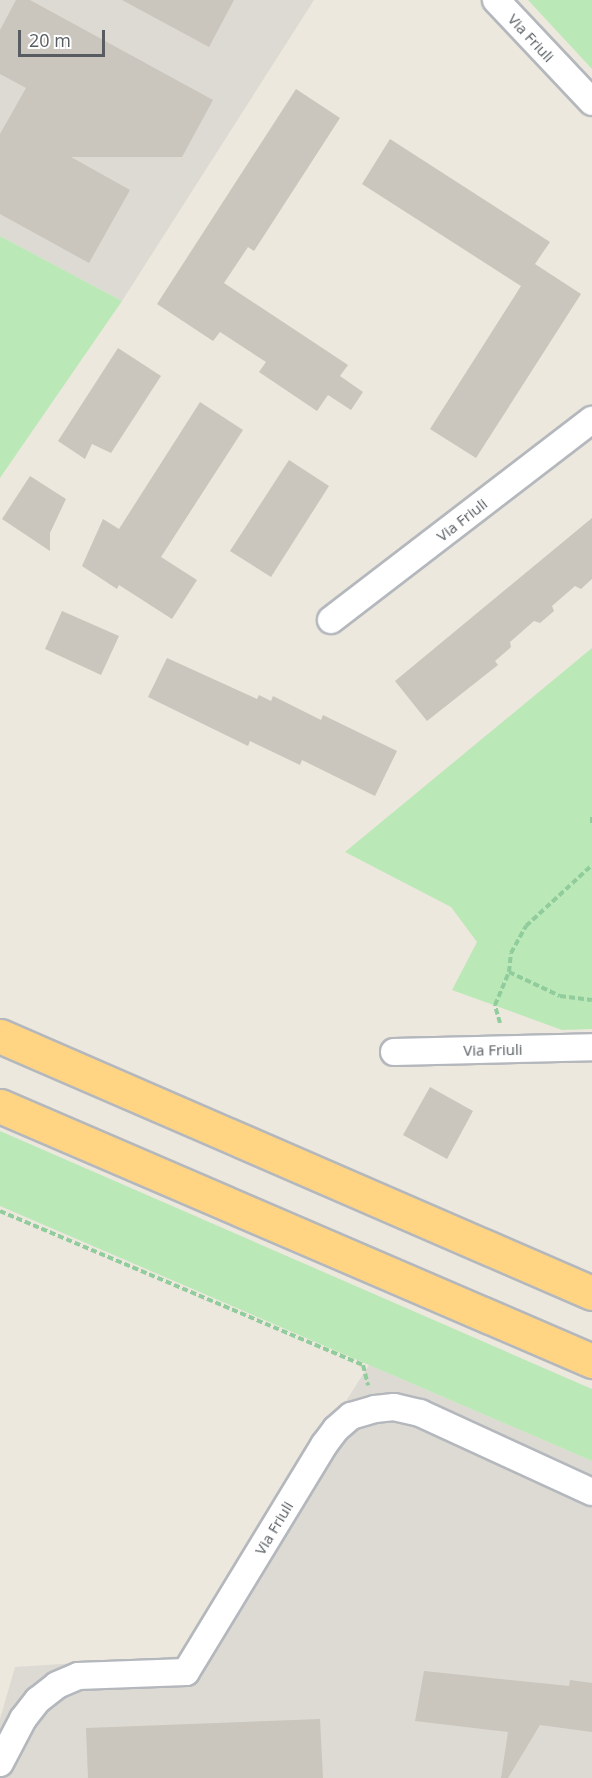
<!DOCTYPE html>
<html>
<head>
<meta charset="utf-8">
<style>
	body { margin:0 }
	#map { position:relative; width:592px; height:1778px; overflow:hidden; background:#ede8de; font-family:"Open Sans",sans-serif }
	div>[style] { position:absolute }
	.industrial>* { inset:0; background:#dddad3 }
	.green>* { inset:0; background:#bbe8b7 }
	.building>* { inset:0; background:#cac5bd }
	.path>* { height:4px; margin-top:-2px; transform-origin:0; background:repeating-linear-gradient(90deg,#90cc9c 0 6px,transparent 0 9px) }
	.roads { filter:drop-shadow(2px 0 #b4b8bd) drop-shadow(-2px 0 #b4b8bd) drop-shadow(0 2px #b4b8bd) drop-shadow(0 -2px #b4b8bd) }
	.street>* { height:26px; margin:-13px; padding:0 13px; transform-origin:13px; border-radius:13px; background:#fff }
	.highway>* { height:33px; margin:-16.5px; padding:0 16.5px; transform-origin:16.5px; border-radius:16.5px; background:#ffd583 }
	span { translate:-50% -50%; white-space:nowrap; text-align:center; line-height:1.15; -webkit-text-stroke:6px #fff; paint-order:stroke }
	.street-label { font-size:15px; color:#575d61 }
	.scale { position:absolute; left:18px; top:30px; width:87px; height:27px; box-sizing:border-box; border:3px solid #575d61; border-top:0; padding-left:8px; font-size:18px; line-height:21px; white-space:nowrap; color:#575d61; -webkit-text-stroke:4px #fff; paint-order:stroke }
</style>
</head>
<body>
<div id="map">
	<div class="industrial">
		<i style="clip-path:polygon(0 0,314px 0,122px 301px,0 236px)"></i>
		<i style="clip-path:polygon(369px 1365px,592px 1461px,592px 1778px,0 1778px,0 1719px,15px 1667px,183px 1656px)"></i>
	</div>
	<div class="green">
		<i style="clip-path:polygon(528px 0,592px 0,592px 69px)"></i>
		<i style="clip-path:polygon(0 236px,122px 301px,0 478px)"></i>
		<i style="clip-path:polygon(592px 648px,592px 1029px,562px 1030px,452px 990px,477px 942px,451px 907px,345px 852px)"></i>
		<i style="clip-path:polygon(0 1131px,592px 1389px,592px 1461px,0 1206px)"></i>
	</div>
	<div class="building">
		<i style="clip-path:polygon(16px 0,30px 0,213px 100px,182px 157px,71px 157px,130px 190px,89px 263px,0 214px,0 134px,26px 88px,0 74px,0 30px)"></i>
		<i style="clip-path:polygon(122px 0,234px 0,209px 47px)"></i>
		<i style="clip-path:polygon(296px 89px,340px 118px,254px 251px,248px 247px,224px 283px,348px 365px,340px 376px,363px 392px,351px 410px,328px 395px,317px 411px,259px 372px,266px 362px,220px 332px,213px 341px,157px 304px)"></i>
		<i style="clip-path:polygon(390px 139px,550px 242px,535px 264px,581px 294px,476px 458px,430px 429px,521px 286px,362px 184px)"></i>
		<i style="clip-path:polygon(118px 348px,161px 376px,111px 453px,92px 444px,85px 459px,58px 441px)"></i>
		<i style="clip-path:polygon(200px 402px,243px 430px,161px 557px,197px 580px,172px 619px,119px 585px,117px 589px,82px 566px,103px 519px,119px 529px)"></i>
		<i style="clip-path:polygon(289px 460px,329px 486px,271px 577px,230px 551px)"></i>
		<i style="clip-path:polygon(30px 476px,66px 499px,50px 533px,50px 551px,2px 519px)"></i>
		<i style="clip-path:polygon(592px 518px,592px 579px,581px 589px,575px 586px,552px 606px,554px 611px,540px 623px,534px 621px,510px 642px,511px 647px,495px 661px,498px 665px,427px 721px,395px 681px)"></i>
		<i style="clip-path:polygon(62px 611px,119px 636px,101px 675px,45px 649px)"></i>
		<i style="clip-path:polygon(167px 658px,257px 699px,259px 695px,271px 701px,273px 696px,321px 720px,323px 715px,397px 751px,375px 796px,302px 760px,300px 765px,250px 741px,248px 746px,148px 697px)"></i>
		<i style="clip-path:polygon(430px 1087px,473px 1111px,447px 1159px,403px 1135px)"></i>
		<i style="clip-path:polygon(424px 1671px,569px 1686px,570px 1680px,592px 1683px,592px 1732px,540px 1725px,508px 1778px,501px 1778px,508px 1732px,415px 1721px)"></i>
		<i style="clip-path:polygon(320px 1719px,323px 1778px,88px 1778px,86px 1728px)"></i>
	</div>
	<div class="path">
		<i style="left:592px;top:817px;width:6px;rotate:90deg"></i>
		<i style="left:509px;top:972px;width:19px;rotate:-84deg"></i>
		<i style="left:511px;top:953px;width:31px;rotate:-61deg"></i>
		<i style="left:526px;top:926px;width:90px;rotate:-42.7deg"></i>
		<i style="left:500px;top:1023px;width:19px;rotate:-106deg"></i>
		<i style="left:495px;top:1005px;width:36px;rotate:-67deg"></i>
		<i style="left:509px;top:972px;width:56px;rotate:25.2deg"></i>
		<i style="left:560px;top:996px;width:32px;rotate:7deg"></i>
		<i style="left:0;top:1211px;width:394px;rotate:23deg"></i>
		<i style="left:363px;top:1365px;width:21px;rotate:76deg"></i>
	</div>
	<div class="roads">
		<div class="street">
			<i style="left:496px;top:0;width:140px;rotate:46.7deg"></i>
			<i style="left:331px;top:620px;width:329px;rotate:-37.5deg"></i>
			<i style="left:394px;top:1052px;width:198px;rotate:-1.4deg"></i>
			<i style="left:0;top:1763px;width:50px;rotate:-62.4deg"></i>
			<i style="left:23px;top:1719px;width:24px;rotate:-52deg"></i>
			<i style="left:38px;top:1700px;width:24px;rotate:-38deg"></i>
			<i style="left:57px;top:1685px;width:23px;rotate:-23deg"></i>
			<i style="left:78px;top:1676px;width:108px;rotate:-2.1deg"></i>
			<i style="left:186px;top:1672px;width:266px;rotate:-58.7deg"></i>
			<i style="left:324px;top:1445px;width:20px;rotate:-53deg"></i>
			<i style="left:336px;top:1429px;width:20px;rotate:-41deg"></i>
			<i style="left:351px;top:1416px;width:25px;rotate:-16deg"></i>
			<i style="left:375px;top:1409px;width:19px;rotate:-6deg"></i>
			<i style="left:394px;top:1407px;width:27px;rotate:13deg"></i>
			<i style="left:420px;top:1413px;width:189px;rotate:24.7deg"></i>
		</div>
		<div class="highway">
			<i style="left:0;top:1036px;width:645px;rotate:23.47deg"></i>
			<i style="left:0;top:1106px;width:645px;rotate:23.3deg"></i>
		</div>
	</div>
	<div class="street-label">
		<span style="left:531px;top:38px;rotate:47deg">Via Friuli</span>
		<span style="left:462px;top:520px;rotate:-38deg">Via Friuli</span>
		<span style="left:493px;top:1050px;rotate:-1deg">Via Friuli</span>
		<span style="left:274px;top:1528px;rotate:-59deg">Via Friuli</span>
	</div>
	<div class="scale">20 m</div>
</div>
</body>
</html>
